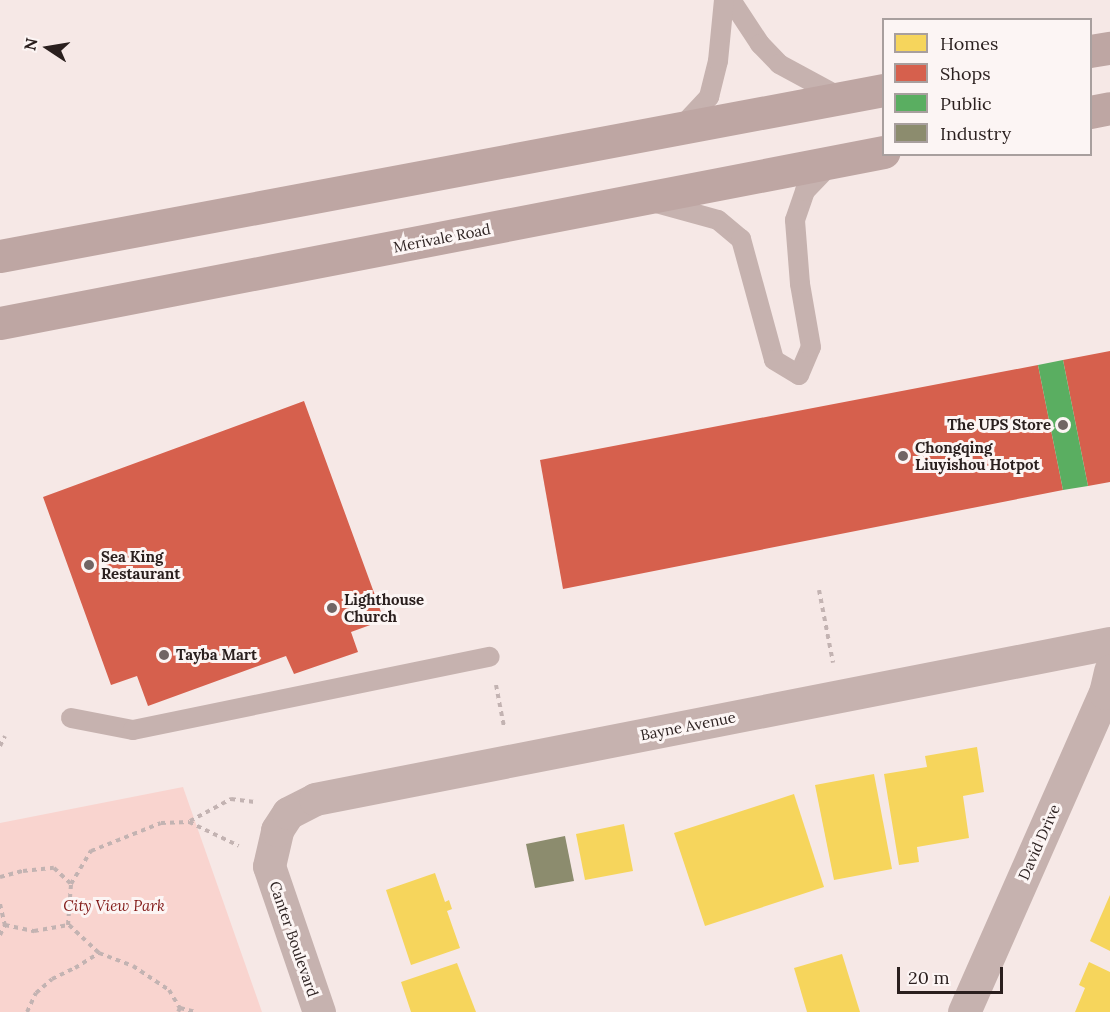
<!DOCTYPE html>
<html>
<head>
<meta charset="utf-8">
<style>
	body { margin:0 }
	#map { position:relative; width:1110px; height:1012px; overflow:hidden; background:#f6e8e6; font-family:Lora,serif }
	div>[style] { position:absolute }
	.green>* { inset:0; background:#f9d4cf }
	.homes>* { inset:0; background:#f6d55c }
	.shops>* { inset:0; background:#d6604d }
	.public>* { inset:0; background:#5aae61 }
	.industry>* { inset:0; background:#8c8c6e }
	.path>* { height:4px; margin-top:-2px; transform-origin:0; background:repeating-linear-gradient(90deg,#c3b3b2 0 4.5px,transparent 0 9px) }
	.service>* { height:20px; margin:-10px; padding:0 10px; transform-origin:10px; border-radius:10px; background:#c6b2af }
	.minor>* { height:33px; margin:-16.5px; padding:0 16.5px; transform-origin:16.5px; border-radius:16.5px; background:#c6b2af }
	.secondary>* { height:33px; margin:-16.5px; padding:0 16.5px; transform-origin:16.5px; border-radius:16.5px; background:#bea6a3 }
	.dots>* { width:16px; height:16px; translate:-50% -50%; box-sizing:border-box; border:3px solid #fcf5f4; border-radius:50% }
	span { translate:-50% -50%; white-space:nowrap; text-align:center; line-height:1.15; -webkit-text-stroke:6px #fcf5f4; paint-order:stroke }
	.street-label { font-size:15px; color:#2a1f1e }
	.poi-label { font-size:15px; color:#2a1f1e; font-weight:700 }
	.right { translate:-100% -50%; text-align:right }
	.left { translate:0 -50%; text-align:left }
	.park-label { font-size:15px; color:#821a18; font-style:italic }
	.legend { position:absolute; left:882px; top:18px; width:210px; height:138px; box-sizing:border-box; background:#fcf5f4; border:2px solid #a89f9e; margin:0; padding:8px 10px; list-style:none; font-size:18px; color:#2a1f1e }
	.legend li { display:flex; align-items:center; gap:12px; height:30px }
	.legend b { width:30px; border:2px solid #a89f9e }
	.north { position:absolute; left:18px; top:18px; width:60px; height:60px; -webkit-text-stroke:4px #fcf5f4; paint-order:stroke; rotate:282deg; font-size:16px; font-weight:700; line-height:24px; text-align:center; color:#2a1f1e }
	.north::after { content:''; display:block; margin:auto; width:21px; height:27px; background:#2a1f1e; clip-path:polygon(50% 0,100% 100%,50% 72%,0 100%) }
	.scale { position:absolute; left:897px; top:967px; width:106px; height:27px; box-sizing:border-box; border:3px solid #2a1f1e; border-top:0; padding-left:8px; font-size:18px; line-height:21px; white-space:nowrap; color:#2a1f1e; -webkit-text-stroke:4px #fcf5f4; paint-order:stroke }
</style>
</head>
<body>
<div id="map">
	<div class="green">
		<i style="clip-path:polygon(183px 787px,262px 1012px,0 1012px,0 823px)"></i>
	</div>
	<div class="homes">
		<i style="clip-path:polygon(977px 747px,984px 792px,963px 796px,969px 838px,917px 847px,919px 862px,899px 865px,884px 774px,927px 767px,925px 756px)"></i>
		<i style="clip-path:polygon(874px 774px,892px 869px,834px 880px,815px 785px)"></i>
		<i style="clip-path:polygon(794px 794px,824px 887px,705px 926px,674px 833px)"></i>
		<i style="clip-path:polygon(624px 824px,633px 871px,585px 880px,576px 834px)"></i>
		<i style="clip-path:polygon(435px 873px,445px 902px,449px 900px,452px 909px,447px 911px,460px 948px,411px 965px,386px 890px)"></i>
		<i style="clip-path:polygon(1110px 895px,1110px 951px,1090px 941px)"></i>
		<i style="clip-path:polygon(842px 954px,860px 1012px,807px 1012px,794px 968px)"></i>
		<i style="clip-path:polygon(1089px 962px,1110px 972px,1110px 1012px,1075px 1012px,1085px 988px,1079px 985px)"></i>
		<i style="clip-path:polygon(457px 963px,476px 1012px,411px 1012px,401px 982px)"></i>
	</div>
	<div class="shops">
		<i style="clip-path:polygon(1110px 351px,1110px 482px,1088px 486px,1063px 360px)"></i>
		<i style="clip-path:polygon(1038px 365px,1063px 490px,563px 589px,540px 460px)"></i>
		<i style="clip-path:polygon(304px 401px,384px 620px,351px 632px,358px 652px,294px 674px,286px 656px,148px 706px,137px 676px,111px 685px,43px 497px)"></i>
	</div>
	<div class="public">
		<i style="clip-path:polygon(1063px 360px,1088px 486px,1063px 490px,1038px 365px)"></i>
	</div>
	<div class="industry">
		<i style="clip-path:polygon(565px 836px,574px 881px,535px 888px,526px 844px)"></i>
	</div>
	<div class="path">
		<i style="left:819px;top:590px;width:74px;rotate:79.1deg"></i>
		<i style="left:496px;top:685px;width:43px;rotate:79.2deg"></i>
		<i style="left:0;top:746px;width:11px;rotate:-63deg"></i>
		<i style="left:190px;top:821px;width:47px;rotate:-28.2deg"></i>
		<i style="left:231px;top:799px;width:24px;rotate:7deg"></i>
		<i style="left:0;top:877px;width:24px;rotate:-15deg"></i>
		<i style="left:23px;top:871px;width:31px;rotate:-6deg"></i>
		<i style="left:54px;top:868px;width:23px;rotate:43deg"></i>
		<i style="left:0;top:904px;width:22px;rotate:77deg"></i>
		<i style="left:5px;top:925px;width:30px;rotate:12deg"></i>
		<i style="left:34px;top:931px;width:35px;rotate:-10deg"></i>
		<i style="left:68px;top:925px;width:41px;rotate:-85.8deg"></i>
		<i style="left:71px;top:884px;width:39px;rotate:-59deg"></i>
		<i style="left:91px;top:851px;width:75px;rotate:-21.8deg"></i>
		<i style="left:161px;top:823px;width:28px;rotate:-2deg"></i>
		<i style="left:189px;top:822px;width:55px;rotate:25.6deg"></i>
		<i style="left:69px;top:925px;width:41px;rotate:43deg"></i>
		<i style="left:0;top:935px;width:11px;rotate:-63deg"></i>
		<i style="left:180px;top:1008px;width:16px;rotate:14deg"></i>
		<i style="left:27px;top:1012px;width:21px;rotate:-65deg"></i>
		<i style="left:36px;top:993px;width:21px;rotate:-41deg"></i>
		<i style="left:52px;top:979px;width:25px;rotate:-26deg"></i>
		<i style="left:75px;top:968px;width:28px;rotate:-32deg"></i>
		<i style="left:99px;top:953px;width:36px;rotate:21deg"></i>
		<i style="left:133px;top:966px;width:43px;rotate:33.7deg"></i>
		<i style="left:169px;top:990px;width:21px;rotate:59deg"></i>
		<i style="left:180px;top:1008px;width:4px;rotate:117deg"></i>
	</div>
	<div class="service">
		<i style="left:731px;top:0;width:53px;rotate:56.6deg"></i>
		<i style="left:760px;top:44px;width:28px;rotate:46deg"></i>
		<i style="left:779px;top:64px;width:72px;rotate:28.4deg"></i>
		<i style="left:682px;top:126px;width:40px;rotate:-47deg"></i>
		<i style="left:709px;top:97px;width:37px;rotate:-76deg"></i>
		<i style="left:718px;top:61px;width:61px;rotate:-84.4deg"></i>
		<i style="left:653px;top:202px;width:67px;rotate:15.5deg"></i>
		<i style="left:718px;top:220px;width:30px;rotate:40deg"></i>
		<i style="left:741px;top:239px;width:125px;rotate:74.7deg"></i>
		<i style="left:774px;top:360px;width:29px;rotate:31deg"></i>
		<i style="left:799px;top:375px;width:30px;rotate:-67deg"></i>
		<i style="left:811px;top:347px;width:64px;rotate:-99.9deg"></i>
		<i style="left:800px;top:284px;width:64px;rotate:-94.5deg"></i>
		<i style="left:795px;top:220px;width:31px;rotate:-71deg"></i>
		<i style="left:805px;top:191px;width:37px;rotate:-46deg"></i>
		<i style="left:71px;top:718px;width:63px;rotate:11deg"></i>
		<i style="left:133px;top:730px;width:364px;rotate:-11.6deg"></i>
	</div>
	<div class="minor">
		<i style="left:319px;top:1012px;width:154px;rotate:-108.9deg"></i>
		<i style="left:269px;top:866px;width:37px;rotate:-77deg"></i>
		<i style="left:277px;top:830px;width:20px;rotate:-57deg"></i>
		<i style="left:288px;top:813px;width:30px;rotate:-27deg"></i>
		<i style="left:315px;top:799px;width:810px;rotate:-11.1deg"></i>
		<i style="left:964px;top:1012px;width:349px;rotate:-66.2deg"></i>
		<i style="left:1105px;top:693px;width:23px;rotate:-77deg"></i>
	</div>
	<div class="secondary">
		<i style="left:1090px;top:51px;width:20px;rotate:-9deg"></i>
		<i style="left:1090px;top:112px;width:20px;rotate:-11deg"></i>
		<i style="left:0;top:256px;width:899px;rotate:-10.64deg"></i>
		<i style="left:0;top:323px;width:900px;rotate:-10.95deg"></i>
	</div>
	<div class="dots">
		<i style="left:1063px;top:425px;background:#716564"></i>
		<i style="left:903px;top:456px;background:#716564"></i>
		<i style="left:89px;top:565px;background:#716564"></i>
		<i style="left:332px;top:608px;background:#716564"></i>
		<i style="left:164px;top:655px;background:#716564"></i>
	</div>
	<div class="street-label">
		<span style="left:442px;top:238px;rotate:-11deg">Merivale Road</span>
		<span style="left:688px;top:726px;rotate:-11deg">Bayne Avenue</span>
		<span style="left:1039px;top:842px;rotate:-66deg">David Drive</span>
		<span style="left:294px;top:939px;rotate:71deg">Canter Boulevard</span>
	</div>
	<div class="poi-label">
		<span class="right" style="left:1051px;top:425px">The UPS Store</span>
		<span class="left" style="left:915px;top:456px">Chongqing<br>Liuyishou Hotpot</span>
		<span class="left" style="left:101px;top:565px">Sea King<br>Restaurant</span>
		<span class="left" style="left:344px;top:608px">Lighthouse<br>Church</span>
		<span class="left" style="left:176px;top:655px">Tayba Mart</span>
	</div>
	<div class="park-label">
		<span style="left:114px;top:906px">City View Park</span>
	</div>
	<ul class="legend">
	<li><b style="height:16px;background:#f6d55c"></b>Homes</li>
	<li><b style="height:16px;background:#d6604d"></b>Shops</li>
	<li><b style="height:16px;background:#5aae61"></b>Public</li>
	<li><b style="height:16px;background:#8c8c6e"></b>Industry</li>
	</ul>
	<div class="north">N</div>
	<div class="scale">20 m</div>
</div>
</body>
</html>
